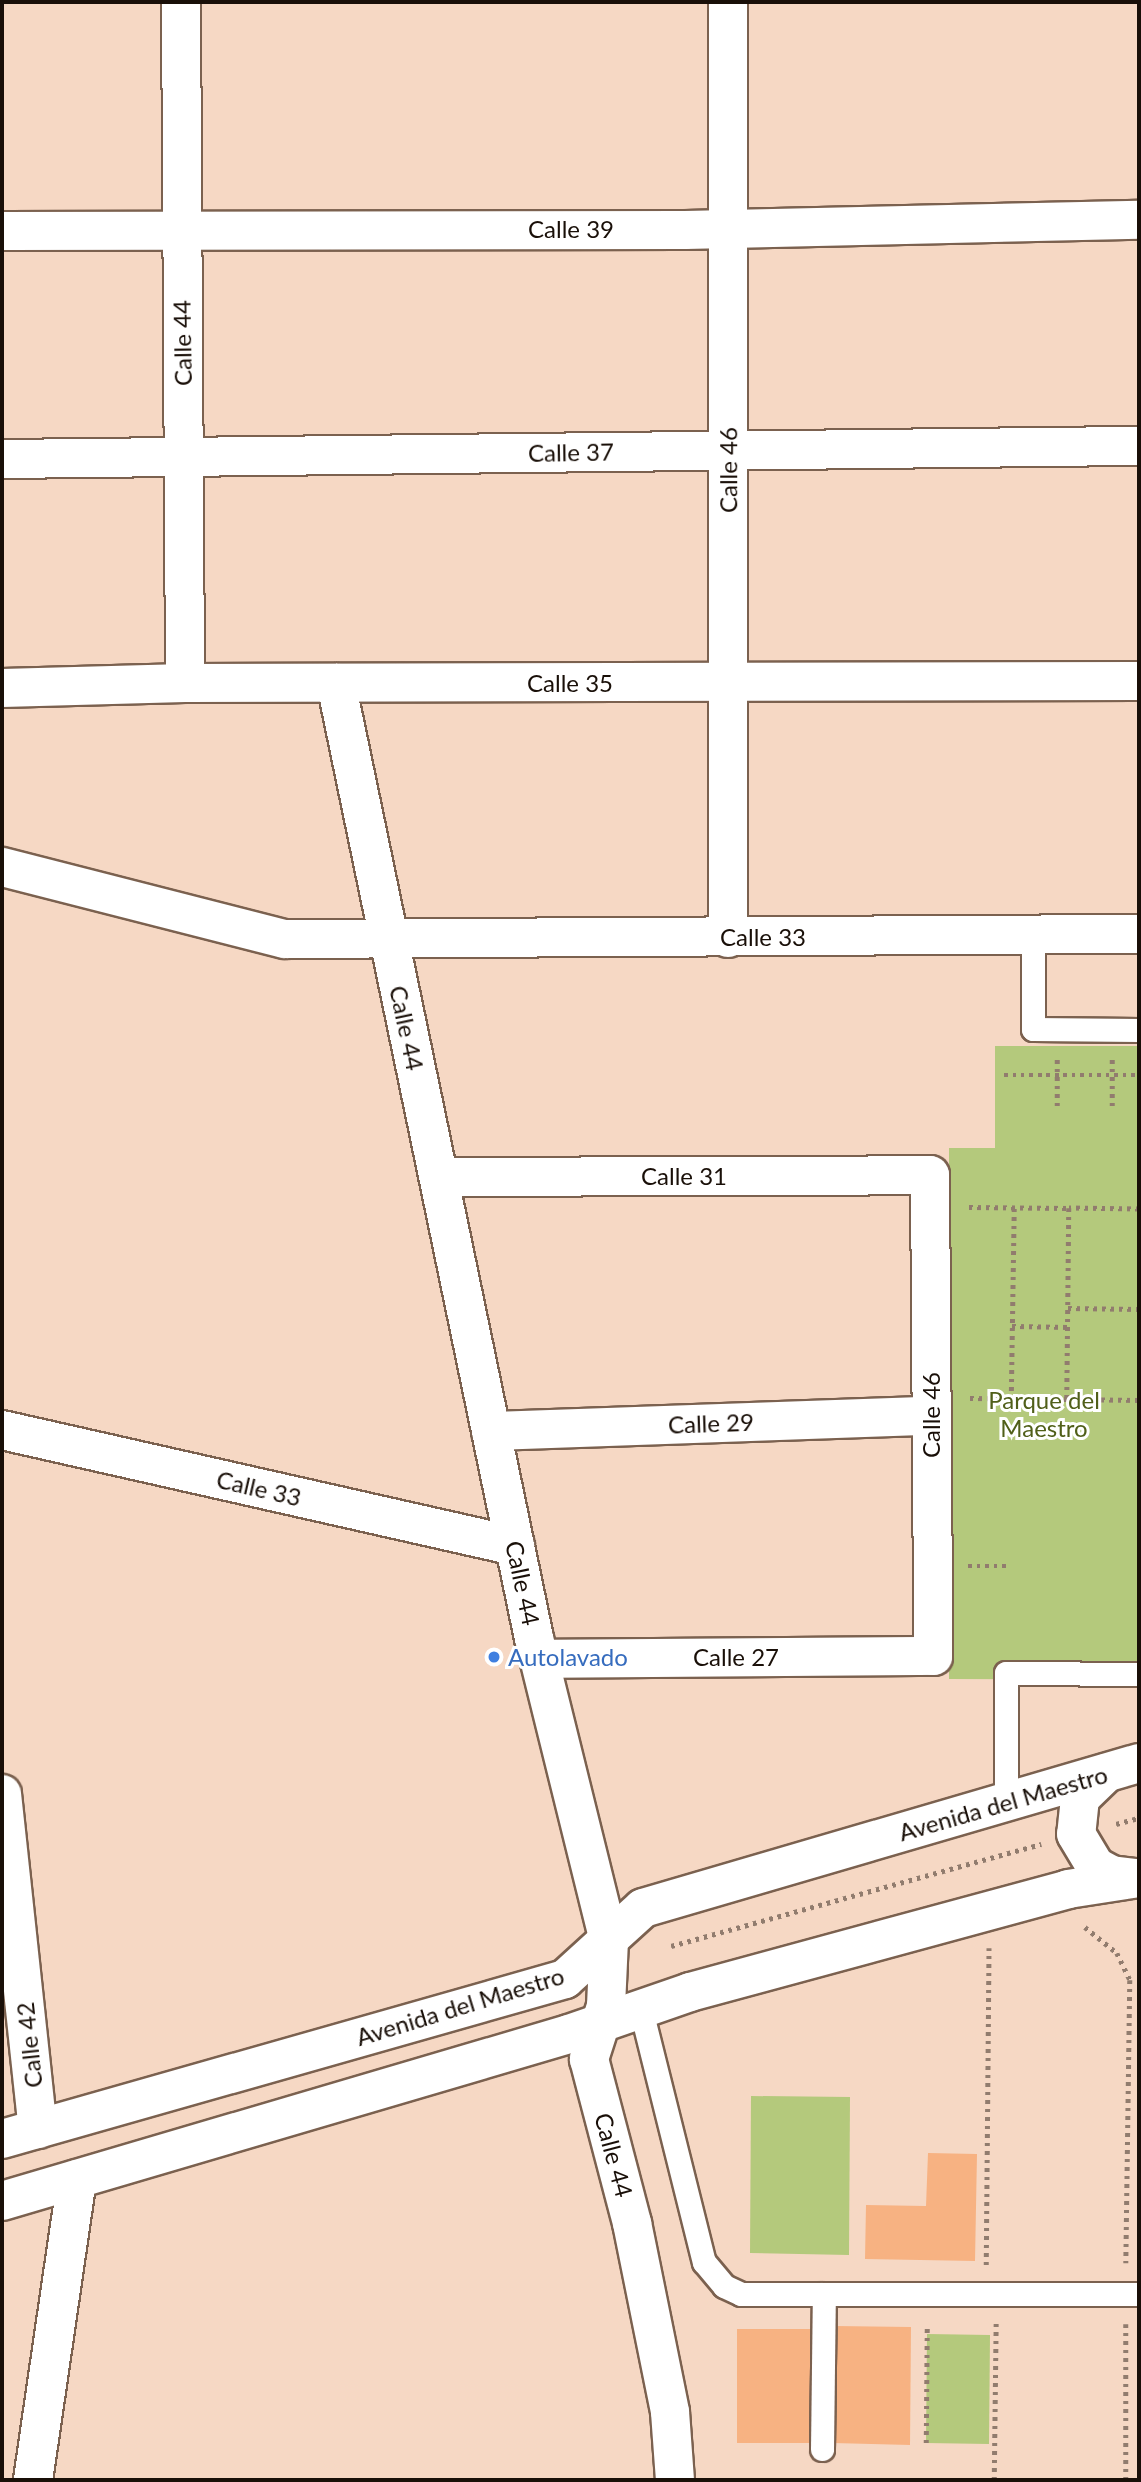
<!DOCTYPE html>
<html>
<head>
<meta charset="utf-8">
<style>
	body { margin:0 }
	#map { position:relative; width:1141px; height:2482px; overflow:hidden; background:#f6d8c4; font-family:Lato,sans-serif }
	div>[style] { position:absolute }
	.green>* { inset:0; background:#b4c97c }
	.building>* { inset:0; background:#f7b282 }
	.path>* { height:4.5px; margin-top:-2.25px; transform-origin:0; background:repeating-linear-gradient(90deg,#917c6e 0 3.5px,transparent 0 8.5px) }
	.roads { filter:drop-shadow(2px 0 #7b614f) drop-shadow(-2px 0 #7b614f) drop-shadow(0 2px #7b614f) drop-shadow(0 -2px #7b614f) }
	.lane>* { height:23px; margin:-11.5px; padding:0 11.5px; transform-origin:11.5px; border-radius:11.5px; background:#fff }
	.street>* { height:38px; margin:-19px; padding:0 19px; transform-origin:19px; border-radius:19px; background:#fff }
	.secondary>* { height:38px; margin:-19px; padding:0 19px; transform-origin:19px; border-radius:19px; background:#fff }
	.dots>* { width:19px; height:19px; translate:-50% -50%; box-sizing:border-box; border:4px solid #fff; border-radius:50% }
	span { translate:-50% -50%; white-space:nowrap; text-align:center; line-height:1.15; -webkit-text-stroke:6px #fff; paint-order:stroke }
	.street-label { font-size:24px; color:#190f08 }
	.park-label { font-size:24px; color:#505f19 }
	.shop-label { font-size:24px; color:#366cbe }
	.left { translate:0 -50%; text-align:left }
	.frame { position:absolute; inset:0; border:4px solid #190f08; pointer-events:none }
</style>
</head>
<body>
<div id="map">
	<div class="green">
		<i style="clip-path:polygon(995px 1046px,1139px 1046px,1139px 1680px,949px 1679px,949px 1148px,995px 1148px)"></i>
		<i style="clip-path:polygon(751px 2096px,850px 2097px,849px 2255px,750px 2253px)"></i>
		<i style="clip-path:polygon(927px 2334px,990px 2335px,989px 2444px,926px 2443px)"></i>
	</div>
	<div class="building">
		<i style="clip-path:polygon(928px 2153px,977px 2154px,975px 2261px,865px 2259px,866px 2205px,926px 2206px)"></i>
		<i style="clip-path:polygon(835px 2326px,911px 2327px,910px 2445px,833px 2443px)"></i>
		<i style="clip-path:polygon(737px 2329px,812px 2329px,812px 2443px,737px 2443px)"></i>
	</div>
	<div class="path">
		<i style="left:1004px;top:1075px;width:135px"></i>
		<i style="left:1057px;top:1106px;width:48px;rotate:-90deg"></i>
		<i style="left:1112px;top:1106px;width:48px;rotate:-90deg"></i>
		<i style="left:969px;top:1207px;width:100px;rotate:0.6deg"></i>
		<i style="left:1139px;top:1209px;width:70px;rotate:-179.2deg"></i>
		<i style="left:1069px;top:1208px;width:191px;rotate:90.6deg"></i>
		<i style="left:1067px;top:1399px;width:72px;rotate:0.8deg"></i>
		<i style="left:1068px;top:1308px;width:71px;rotate:0.8deg"></i>
		<i style="left:1012px;top:1326px;width:56px;rotate:1deg"></i>
		<i style="left:970px;top:1398px;width:97px;rotate:0.6deg"></i>
		<i style="left:1011px;top:1399px;width:191px;rotate:-89.1deg"></i>
		<i style="left:968px;top:1566px;width:42px"></i>
		<i style="left:1116px;top:1824px;width:24px;rotate:-15deg"></i>
		<i style="left:1085px;top:1927px;width:41px;rotate:39.1deg"></i>
		<i style="left:1117px;top:1953px;width:30px;rotate:64deg"></i>
		<i style="left:1130px;top:1980px;width:283px;rotate:90.8deg"></i>
		<i style="left:671px;top:1946px;width:384px;rotate:-15.4deg"></i>
		<i style="left:986px;top:2265px;width:317px;rotate:-89.5deg"></i>
		<i style="left:1126px;top:2324px;width:156px;rotate:90deg"></i>
		<i style="left:926px;top:2443px;width:118px;rotate:-89.5deg"></i>
		<i style="left:994px;top:2480px;width:157px;rotate:-89.3deg"></i>
	</div>
	<div class="roads">
		<div class="lane">
			<i style="left:1033px;top:935px;width:94px;rotate:90deg"></i>
			<i style="left:1033px;top:1029px;width:106px;rotate:0.5deg"></i>
			<i style="left:1006px;top:1802px;width:129px;rotate:-90deg"></i>
			<i style="left:1006px;top:1673px;width:133px;rotate:0.4deg"></i>
			<i style="left:641px;top:2010px;width:260px;rotate:76deg"></i>
			<i style="left:704px;top:2262px;width:31px;rotate:50deg"></i>
			<i style="left:724px;top:2286px;width:19px;rotate:25deg"></i>
			<i style="left:741px;top:2294px;width:398px"></i>
			<i style="left:822px;top:2449px;width:155px;rotate:-89.3deg"></i>
		</div>
		<div class="street">
			<i style="left:181px;top:2px;width:681px;rotate:89.66deg"></i>
			<i style="left:2px;top:231px;width:683px;rotate:-0.08deg"></i>
			<i style="left:685px;top:230px;width:454px;rotate:-1.3deg"></i>
			<i style="left:2px;top:459px;width:1137px;rotate:-0.66deg"></i>
			<i style="left:336px;top:683px;width:975px;rotate:78.29deg"></i>
			<i style="left:534px;top:1638px;width:311px;rotate:76.1deg"></i>
			<i style="left:609px;top:1940px;width:66px;rotate:92.6deg"></i>
			<i style="left:606px;top:2006px;width:56px;rotate:107.8deg"></i>
			<i style="left:589px;top:2059px;width:170px;rotate:75.3deg"></i>
			<i style="left:632px;top:2223px;width:193px;rotate:78.6deg"></i>
			<i style="left:670px;top:2412px;width:68px;rotate:85.8deg"></i>
			<i style="left:2px;top:688px;width:183px;rotate:-1.6deg"></i>
			<i style="left:185px;top:683px;width:954px;rotate:-0.12deg"></i>
			<i style="left:2px;top:867px;width:292px;rotate:14.3deg"></i>
			<i style="left:285px;top:939px;width:854px;rotate:-0.34deg"></i>
			<i style="left:728px;top:938px;width:936px;rotate:-90deg"></i>
			<i style="left:439px;top:1177px;width:491px;rotate:-0.2deg"></i>
			<i style="left:930px;top:1175px;width:481px;rotate:89.6deg"></i>
			<i style="left:933px;top:1656px;width:394px;rotate:179.6deg"></i>
			<i style="left:2px;top:1430px;width:526px;rotate:12.74deg"></i>
			<i style="left:491px;top:1431px;width:440px;rotate:-2deg"></i>
			<i style="left:33px;top:2480px;width:304px;rotate:-81.7deg"></i>
		</div>
		<div class="secondary">
			<i style="left:1106px;top:1773px;width:36px;rotate:136deg"></i>
			<i style="left:1080px;top:1798px;width:36px;rotate:96deg"></i>
			<i style="left:1076px;top:1834px;width:37px;rotate:59deg"></i>
			<i style="left:1095px;top:1866px;width:18px;rotate:29deg"></i>
			<i style="left:1111px;top:1875px;width:23px;rotate:7deg"></i>
			<i style="left:2px;top:1794px;width:337px;rotate:83.9deg"></i>
			<i style="left:2px;top:2139px;width:585px;rotate:-15.86deg"></i>
			<i style="left:565px;top:1979px;width:105px;rotate:-42.3deg"></i>
			<i style="left:643px;top:1908px;width:517px;rotate:-16.3deg"></i>
			<i style="left:2px;top:2201px;width:591px;rotate:-16.41deg"></i>
			<i style="left:569px;top:2034px;width:128px;rotate:-19.1deg"></i>
			<i style="left:690px;top:1992px;width:392px;rotate:-15.2deg"></i>
			<i style="left:1068px;top:1889px;width:72px;rotate:-8.8deg"></i>
		</div>
	</div>
	<div class="dots">
		<i style="left:494px;top:1657px;background:#3f7fe0"></i>
	</div>
	<div class="street-label">
		<span style="left:571px;top:229px">Calle 39</span>
		<span style="left:182px;top:343px;rotate:-91deg">Calle 44</span>
		<span style="left:571px;top:452px;rotate:-1deg">Calle 37</span>
		<span style="left:728px;top:470px;rotate:-90deg">Calle 46</span>
		<span style="left:570px;top:683px">Calle 35</span>
		<span style="left:763px;top:937px">Calle 33</span>
		<span style="left:407px;top:1028px;rotate:78deg">Calle 44</span>
		<span style="left:684px;top:1176px">Calle 31</span>
		<span style="left:931px;top:1415px;rotate:-90deg">Calle 46</span>
		<span style="left:711px;top:1423px;rotate:-2deg">Calle 29</span>
		<span style="left:259px;top:1488px;rotate:13deg">Calle 33</span>
		<span style="left:523px;top:1583px;rotate:78deg">Calle 44</span>
		<span style="left:736px;top:1657px">Calle 27</span>
		<span style="left:1003px;top:1803px;rotate:-16deg">Avenida del Maestro</span>
		<span style="left:460px;top:2006px;rotate:-17deg">Avenida del Maestro</span>
		<span style="left:29px;top:2045px;rotate:-96deg">Calle 42</span>
		<span style="left:614px;top:2155px;rotate:75deg">Calle 44</span>
	</div>
	<div class="park-label">
		<span style="left:1044px;top:1414px">Parque del<br>Maestro</span>
	</div>
	<div class="shop-label">
		<span class="left" style="left:508px;top:1657px">Autolavado</span>
	</div>
	<div class="frame"></div>
</div>
</body>
</html>
